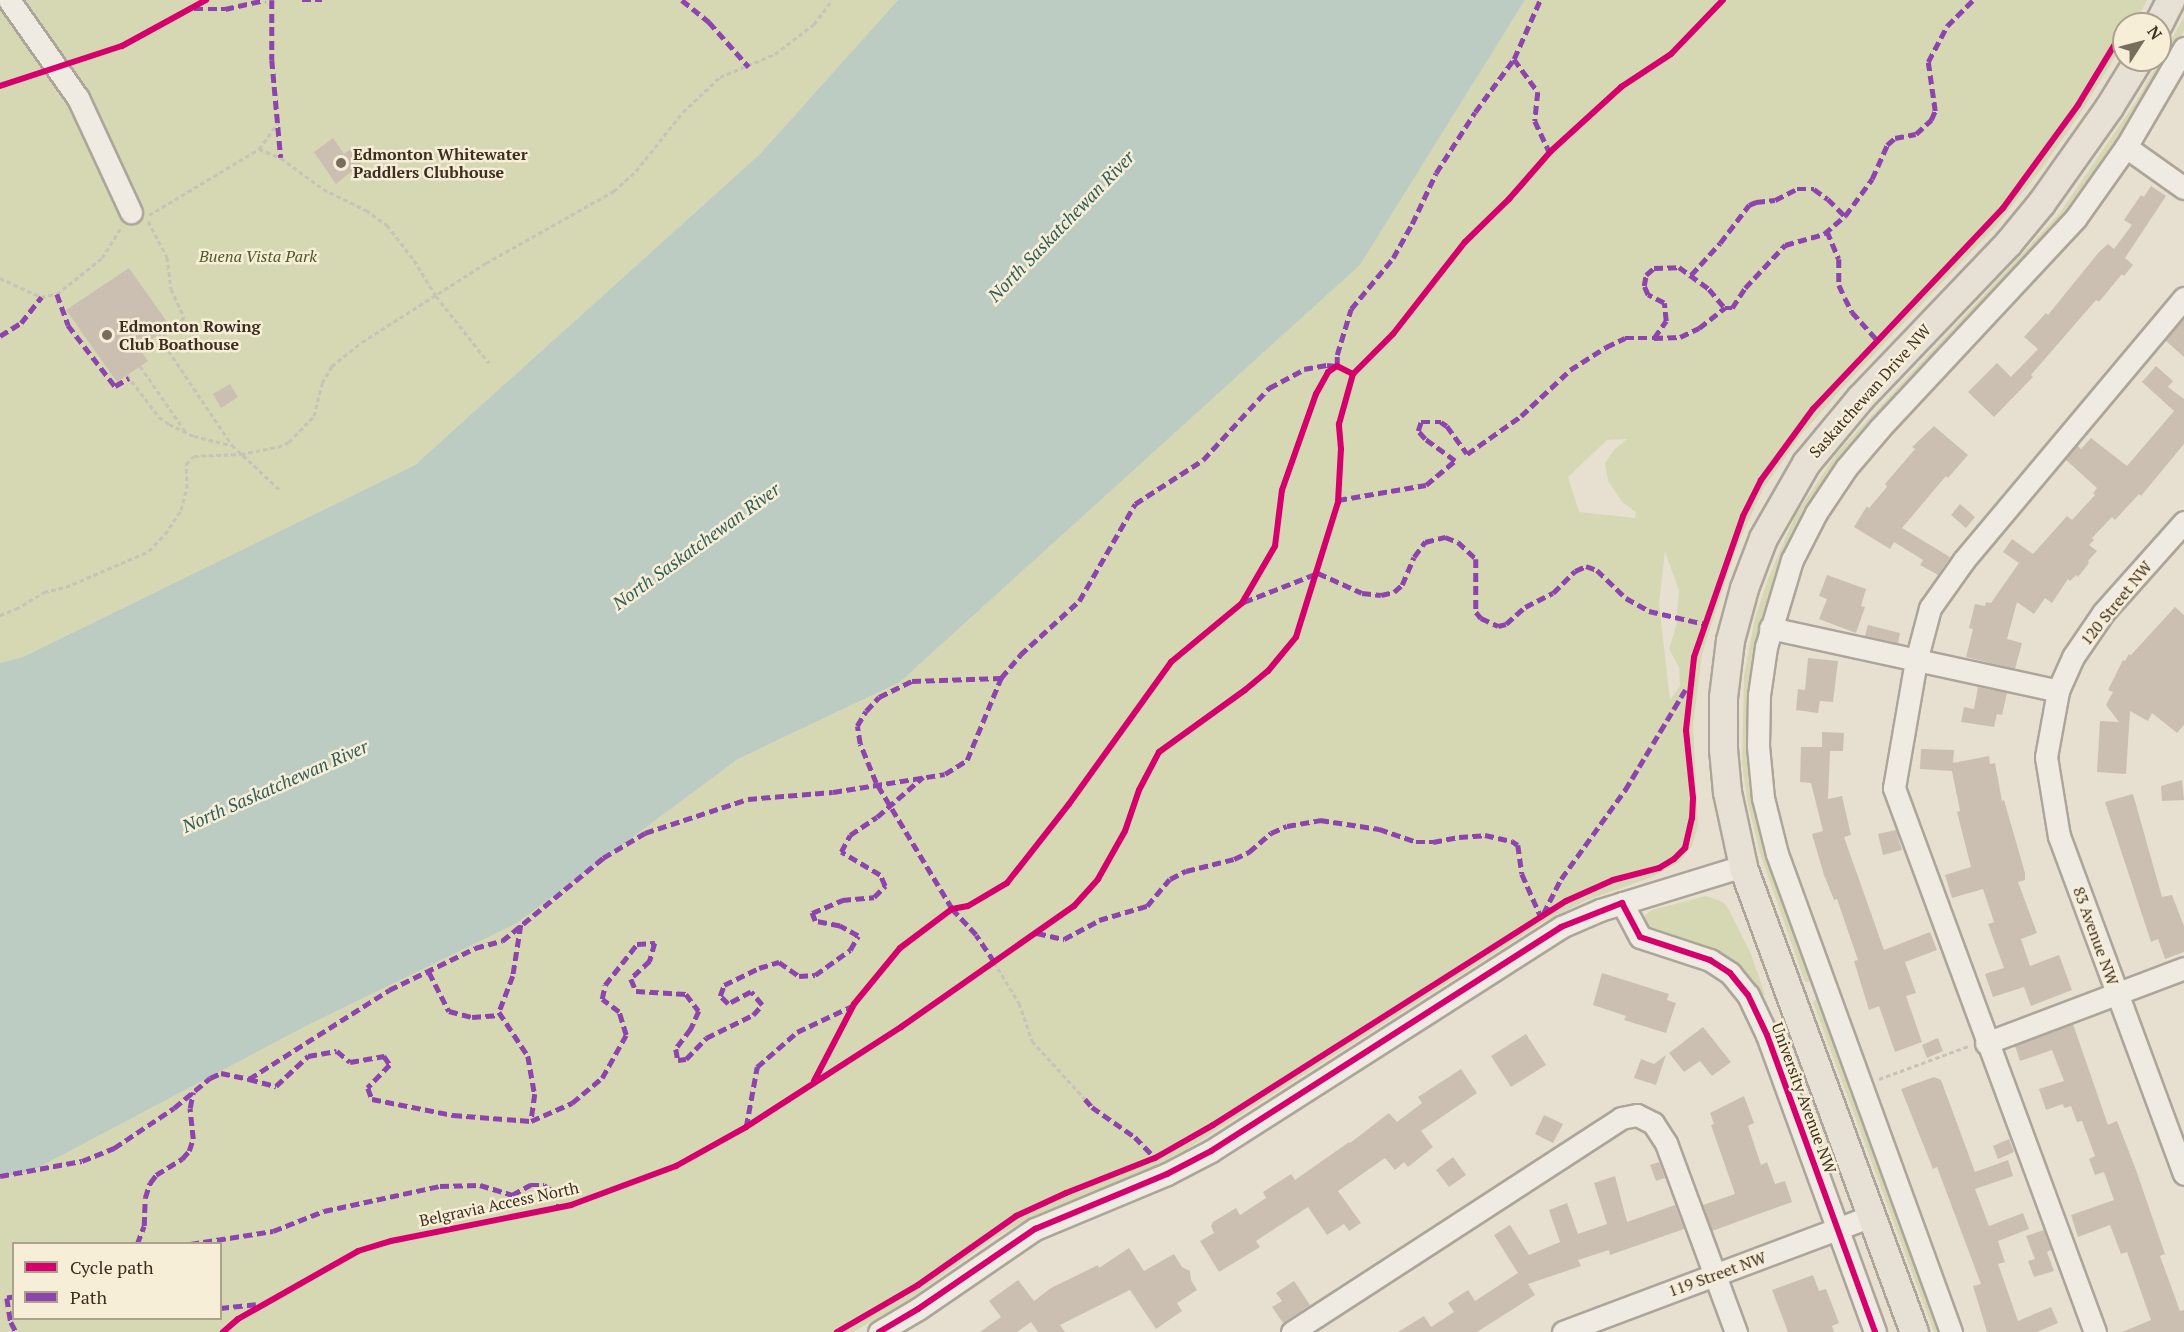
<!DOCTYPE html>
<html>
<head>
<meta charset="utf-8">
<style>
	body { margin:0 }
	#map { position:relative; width:2184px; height:1332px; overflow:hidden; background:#e7e0d1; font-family:"PT Serif",serif }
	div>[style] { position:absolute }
	.green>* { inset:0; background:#d6d7b3 }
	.water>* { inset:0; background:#bcccc2 }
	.building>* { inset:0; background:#cbbfb2 }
	.path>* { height:3px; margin-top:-1.5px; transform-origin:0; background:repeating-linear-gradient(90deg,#c8c2b9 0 4.5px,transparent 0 7.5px) }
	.roads { filter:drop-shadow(2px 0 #ada599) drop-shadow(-2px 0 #ada599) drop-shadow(0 2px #ada599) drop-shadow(0 -2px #ada599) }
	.minor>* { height:21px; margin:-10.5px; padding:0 10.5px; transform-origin:10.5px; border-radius:10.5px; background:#efebe3 }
	.major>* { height:27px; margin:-13.5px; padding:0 13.5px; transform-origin:13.5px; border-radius:13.5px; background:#e6e1d4 }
	.quiet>* { height:4.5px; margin-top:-2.25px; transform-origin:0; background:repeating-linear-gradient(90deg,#8e44ad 0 9px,transparent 0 13.5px) }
	.cycleway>* { height:6px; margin:-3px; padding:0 3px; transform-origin:3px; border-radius:3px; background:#d6006c }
	.dots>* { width:16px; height:16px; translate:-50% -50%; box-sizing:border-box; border:3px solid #f7eed8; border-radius:50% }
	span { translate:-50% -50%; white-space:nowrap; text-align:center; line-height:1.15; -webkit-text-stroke:5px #f7eed8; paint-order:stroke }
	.poi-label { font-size:16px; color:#3d2e20; font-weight:700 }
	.left { translate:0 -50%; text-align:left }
	.park-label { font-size:16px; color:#4d5a26; font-style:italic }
	.street-label { font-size:16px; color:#3d2e20 }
	.water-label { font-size:18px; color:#2f5d5a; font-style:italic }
	.legend { position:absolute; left:12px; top:1242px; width:210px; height:78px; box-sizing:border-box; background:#f7eed8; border:2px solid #ada18e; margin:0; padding:8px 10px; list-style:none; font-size:18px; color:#3d2e20 }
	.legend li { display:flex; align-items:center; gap:12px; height:30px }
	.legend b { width:30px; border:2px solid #ada18e }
	.north { position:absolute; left:2112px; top:12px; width:60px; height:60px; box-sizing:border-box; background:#f7eed8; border:2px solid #ada18e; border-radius:50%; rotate:54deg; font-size:16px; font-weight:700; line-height:24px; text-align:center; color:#3d2e20 }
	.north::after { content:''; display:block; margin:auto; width:21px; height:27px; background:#786c5e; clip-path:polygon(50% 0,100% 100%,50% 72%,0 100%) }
</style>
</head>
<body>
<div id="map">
	<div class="green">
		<i style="clip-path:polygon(0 0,898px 0,760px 154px,415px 465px,23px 657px,0 663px)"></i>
		<i style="clip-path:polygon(evenodd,1525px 0,2147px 0,2135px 24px,2124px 24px,2124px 42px,2080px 114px,2042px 168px,1996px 226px,1843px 387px,1801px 435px,1763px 489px,1737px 546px,1702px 654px,1693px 725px,1698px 826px,1692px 846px,1679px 862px,1652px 877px,1587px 900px,1545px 921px,1187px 1149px,1145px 1171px,1035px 1215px,994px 1238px,908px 1300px,853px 1332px,0 1332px,0 1177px,30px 1172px,308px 1025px,517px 923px,738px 759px,900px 682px,1360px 265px,1525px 0,1627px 439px,1614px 450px,1605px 463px,1608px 481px,1622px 502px,1636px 512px,1635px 518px,1579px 512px,1568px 477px,1607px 440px,1627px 439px,1525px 0,1665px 552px,1679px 590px,1676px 627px,1669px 649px,1679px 667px,1680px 686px,1670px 700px,1659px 603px,1665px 552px,1525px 0,14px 1244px,220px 1244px,220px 1318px,14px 1318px,14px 1244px)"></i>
		<i style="clip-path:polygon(2184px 17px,2184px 31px,2163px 69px,2074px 205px,1899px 398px,1775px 581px,1763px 618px,1749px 709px,1812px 978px,1808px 982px,1805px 982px,1760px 853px,1747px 800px,1742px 763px,1744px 676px,1755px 618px,1768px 579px,1795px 516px,1837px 453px,2059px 214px,2137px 100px)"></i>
		<i style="clip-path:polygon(1706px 896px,1723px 902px,1729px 910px,1751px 954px,1765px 995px,1757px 994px,1653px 935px,1644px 926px,1645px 915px,1652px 910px)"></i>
		<i style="clip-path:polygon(1817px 999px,1819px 1000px,1942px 1332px,1934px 1332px,1813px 1002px)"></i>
	</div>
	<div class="water">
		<i style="clip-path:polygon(898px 0,1525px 0,1360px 265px,900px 682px,738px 759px,517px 923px,308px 1025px,30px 1172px,0 1177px,0 663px,23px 657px,415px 465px,760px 154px)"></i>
	</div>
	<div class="building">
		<i style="clip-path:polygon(333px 138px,344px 154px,357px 145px,367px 159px,336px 184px,314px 152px)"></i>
		<i style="clip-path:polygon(2151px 186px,2166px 196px,2125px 258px,2133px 265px,2124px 276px,2122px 274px,2099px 302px,2096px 300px,2031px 375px,2033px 377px,1994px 417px,1968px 392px,1997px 363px,2011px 377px,2038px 349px,2024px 337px,2046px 313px,2048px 315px,2099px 252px,2108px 244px,2114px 249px,2132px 225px,2124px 220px,2141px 195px,2144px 197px)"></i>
		<i style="clip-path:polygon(129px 268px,170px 326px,139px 348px,148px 361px,117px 382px,66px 310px)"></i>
		<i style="clip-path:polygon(2184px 319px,2184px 357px,2165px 340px)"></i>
		<i style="clip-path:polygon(2156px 366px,2173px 381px,2168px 387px,2184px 399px,2184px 444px,2141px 496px,2139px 494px,2115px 520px,2112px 517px,2092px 538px,2094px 540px,2089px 545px,2097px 551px,2088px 561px,2089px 563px,2078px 577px,2076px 575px,2070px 581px,2068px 579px,2052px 603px,2045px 598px,2034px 614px,2017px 602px,2007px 639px,2022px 643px,2015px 669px,1966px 657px,1973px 629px,1969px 628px,1975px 604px,1985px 606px,1986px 602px,1991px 603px,2019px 563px,2003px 552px,2012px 539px,2033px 554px,2067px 516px,2072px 520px,2095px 495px,2093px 493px,2097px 488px,2065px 459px,2077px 445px,2081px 449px,2091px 438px,2127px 466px,2174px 411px,2142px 382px)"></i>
		<i style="clip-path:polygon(230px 384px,238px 397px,221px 408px,213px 394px)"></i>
		<i style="clip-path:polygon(1934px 426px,1968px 455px,1948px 478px,1946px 476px,1902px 528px,1950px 557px,1938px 575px,1920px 565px,1923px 560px,1894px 542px,1890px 549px,1854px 527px,1867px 506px,1869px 508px,1887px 487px,1885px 484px,1915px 449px,1912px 447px)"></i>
		<i style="clip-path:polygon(1960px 504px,1975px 517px,1966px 528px,1951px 515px)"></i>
		<i style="clip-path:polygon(1827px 575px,1866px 589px,1861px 606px,1865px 607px,1856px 633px,1819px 619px,1827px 599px,1819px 596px)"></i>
		<i style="clip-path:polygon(2175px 607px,2184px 615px,2184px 725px,2177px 733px,2152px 713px,2148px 721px,2130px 711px,2126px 774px,2097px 772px,2100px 721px,2119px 722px,2106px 705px,2113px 692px,2108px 690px,2123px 660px,2125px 661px,2129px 654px,2131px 655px)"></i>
		<i style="clip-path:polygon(1868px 625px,1900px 633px,1898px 643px,1865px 636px)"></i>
		<i style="clip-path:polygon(1808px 658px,1838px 661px,1833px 702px,1820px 701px,1818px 713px,1796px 710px,1798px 689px,1805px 690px)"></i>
		<i style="clip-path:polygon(1978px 687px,2007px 693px,2002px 715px,1997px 714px,1994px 727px,1961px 722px,1964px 707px,1974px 709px)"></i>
		<i style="clip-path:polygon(1822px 732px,1844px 733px,1843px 751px,1830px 751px,1828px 799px,1842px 796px,1851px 835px,1844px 837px,1884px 950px,1930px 932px,1937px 950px,1905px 962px,1916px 993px,1906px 996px,1922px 1042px,1895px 1052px,1879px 1006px,1869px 1010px,1854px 961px,1858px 960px,1837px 899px,1834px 900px,1824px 875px,1812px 834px,1823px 831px,1811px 783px,1800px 782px,1801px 747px,1822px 747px)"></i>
		<i style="clip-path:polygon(1921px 749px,1954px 750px,1953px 763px,1989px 756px,1990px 764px,1995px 763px,2002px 801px,2004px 800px,2025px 873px,2025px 880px,2018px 882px,2037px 933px,2021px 939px,2030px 966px,2059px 955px,2072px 990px,2031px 1006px,2024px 987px,1993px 997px,1985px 974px,2004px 968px,1988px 924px,1994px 922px,1983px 889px,1952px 898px,1945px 875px,1971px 867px,1957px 812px,1960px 811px,1952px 771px,1920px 769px)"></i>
		<i style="clip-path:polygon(2182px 780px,2184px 800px,2162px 801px,2161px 786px)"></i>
		<i style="clip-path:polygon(2133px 794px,2162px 897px,2172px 895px,2184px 926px,2184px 952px,2165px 959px,2158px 939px,2151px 942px,2105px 802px)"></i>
		<i style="clip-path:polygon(1896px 830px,1902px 850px,1883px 855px,1878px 834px)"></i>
		<i style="clip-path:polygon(1602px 973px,1669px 994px,1667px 1000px,1676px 1003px,1666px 1033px,1624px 1020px,1626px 1016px,1593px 1005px)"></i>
		<i style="clip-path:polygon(2073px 1024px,2108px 1125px,2117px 1121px,2136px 1170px,2165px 1254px,2160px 1256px,2180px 1311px,2184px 1310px,2184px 1332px,2122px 1332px,2151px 1320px,2127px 1252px,2121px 1254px,2110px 1225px,2078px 1237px,2071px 1215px,2114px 1200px,2104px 1172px,2095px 1175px,2089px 1159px,2095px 1156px,2082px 1121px,2077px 1122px,2071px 1106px,2064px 1108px,2063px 1104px,2046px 1110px,2039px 1089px,2064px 1081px,2052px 1050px,2020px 1061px,2015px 1046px)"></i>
		<i style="clip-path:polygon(1703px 1027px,1731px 1062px,1712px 1076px,1700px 1061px,1684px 1072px,1669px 1053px)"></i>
		<i style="clip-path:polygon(1526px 1034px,1546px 1065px,1511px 1087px,1491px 1056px)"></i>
		<i style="clip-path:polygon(1938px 1038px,1943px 1051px,1927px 1058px,1922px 1045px)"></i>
		<i style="clip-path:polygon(1666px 1055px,1656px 1085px,1634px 1078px,1641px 1059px,1654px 1064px)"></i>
		<i style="clip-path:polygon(1461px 1069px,1477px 1093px,1421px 1131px,1433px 1147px,1408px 1167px,1404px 1162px,1395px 1170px,1385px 1158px,1338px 1191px,1361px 1223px,1349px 1231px,1344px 1224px,1327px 1235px,1308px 1207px,1256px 1241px,1260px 1247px,1219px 1272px,1200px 1241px,1214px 1233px,1211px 1226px,1213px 1222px,1236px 1208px,1240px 1215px,1266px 1198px,1263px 1192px,1291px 1174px,1295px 1180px,1349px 1142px,1350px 1143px,1389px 1113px,1397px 1122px,1422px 1103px,1418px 1097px)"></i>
		<i style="clip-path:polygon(1934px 1077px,1941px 1080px,1975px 1172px,2008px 1160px,2013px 1176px,1975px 1189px,1989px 1226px,2023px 1213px,2029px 1229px,1998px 1241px,2005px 1262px,1998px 1264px,2018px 1321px,2051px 1307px,2058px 1323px,2037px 1332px,1987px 1332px,1973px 1286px,1981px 1284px,1937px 1167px,1933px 1169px,1901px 1089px)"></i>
		<i style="clip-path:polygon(1744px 1096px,1754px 1123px,1748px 1126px,1761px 1165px,1767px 1162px,1775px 1184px,1785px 1181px,1792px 1202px,1712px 1231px,1703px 1205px,1735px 1194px,1711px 1125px,1714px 1124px,1710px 1113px)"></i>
		<i style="clip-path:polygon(1544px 1115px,1563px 1124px,1553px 1143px,1535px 1134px)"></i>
		<i style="clip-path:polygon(2009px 1139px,2014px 1152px,1998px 1159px,1993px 1146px)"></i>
		<i style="clip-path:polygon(1453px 1157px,1466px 1175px,1449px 1187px,1436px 1170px)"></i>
		<i style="clip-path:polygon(1659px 1162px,1665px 1178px,1656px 1181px,1650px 1165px)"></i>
		<i style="clip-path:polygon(1615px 1176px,1627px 1222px,1675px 1205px,1684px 1229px,1610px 1255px,1609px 1250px,1578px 1260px,1581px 1266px,1528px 1284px,1535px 1295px,1477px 1332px,1398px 1332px,1424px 1316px,1431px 1327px,1454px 1312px,1448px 1303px,1468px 1290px,1475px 1301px,1518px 1273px,1494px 1235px,1510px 1225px,1529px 1255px,1560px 1242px,1549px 1210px,1567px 1203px,1578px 1234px,1607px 1224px,1594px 1183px)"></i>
		<i style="clip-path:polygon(2044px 1230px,2051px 1250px,2047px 1252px,2054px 1271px,2034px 1277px,2028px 1261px,2035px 1259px,2026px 1236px)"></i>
		<i style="clip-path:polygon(1129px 1248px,1144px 1271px,1174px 1254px,1182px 1267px,1190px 1271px,1191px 1280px,1197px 1290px,1177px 1303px,1182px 1311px,1156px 1329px,1130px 1290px,1060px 1325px,1065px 1332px,1038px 1332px,1031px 1322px,1017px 1332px,980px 1332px,1001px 1317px,989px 1301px,1018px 1280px,1034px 1301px,1051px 1288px,1098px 1265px,1099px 1268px)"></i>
		<i style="clip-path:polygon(1813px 1275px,1819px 1291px,1826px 1289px,1839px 1323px,1832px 1326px,1834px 1332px,1788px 1332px,1772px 1290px)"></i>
		<i style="clip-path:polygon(1294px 1281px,1310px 1305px,1283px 1323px,1272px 1307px,1282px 1301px,1276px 1293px)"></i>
	</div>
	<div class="path">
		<i style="left:259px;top:149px;width:24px;rotate:22deg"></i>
		<i style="left:281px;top:158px;width:52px;rotate:36.4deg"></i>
		<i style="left:323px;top:189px;width:48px;rotate:26deg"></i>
		<i style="left:366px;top:210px;width:26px;rotate:36deg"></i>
		<i style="left:387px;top:225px;width:44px;rotate:52.4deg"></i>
		<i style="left:414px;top:260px;width:42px;rotate:58.6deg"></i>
		<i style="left:436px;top:296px;width:85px;rotate:51.7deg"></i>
		<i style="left:149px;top:215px;width:128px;rotate:-31deg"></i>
		<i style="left:259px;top:149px;width:34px;rotate:-54deg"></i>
		<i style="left:148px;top:221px;width:41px;rotate:62.2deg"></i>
		<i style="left:167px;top:257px;width:32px;rotate:83deg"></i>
		<i style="left:171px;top:289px;width:31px;rotate:65deg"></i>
		<i style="left:184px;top:317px;width:9px;rotate:126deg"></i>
		<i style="left:179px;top:324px;width:24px;rotate:144deg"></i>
		<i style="left:0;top:278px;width:45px;rotate:24.9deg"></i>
		<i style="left:41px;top:297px;width:16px;rotate:-11deg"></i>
		<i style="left:57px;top:294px;width:58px;rotate:-38.7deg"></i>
		<i style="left:102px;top:258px;width:38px;rotate:-58deg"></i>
		<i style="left:160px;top:333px;width:5px;rotate:90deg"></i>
		<i style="left:160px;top:338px;width:129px;rotate:56.1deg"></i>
		<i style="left:232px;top:445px;width:67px;rotate:43.2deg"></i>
		<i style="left:140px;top:366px;width:79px;rotate:55.3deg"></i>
		<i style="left:127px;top:375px;width:53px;rotate:52.7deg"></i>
		<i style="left:159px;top:417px;width:12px;rotate:35deg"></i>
		<i style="left:169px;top:424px;width:28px;rotate:26deg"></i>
		<i style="left:194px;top:436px;width:38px;rotate:14deg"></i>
		<i style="left:0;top:615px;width:17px;rotate:-21deg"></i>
		<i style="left:16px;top:609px;width:33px;rotate:-31deg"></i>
		<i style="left:44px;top:592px;width:23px;rotate:-13deg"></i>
		<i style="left:66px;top:587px;width:90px;rotate:-23.4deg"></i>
		<i style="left:149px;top:551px;width:23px;rotate:-47deg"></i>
		<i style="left:165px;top:534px;width:29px;rotate:-56deg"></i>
		<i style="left:181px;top:510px;width:23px;rotate:-75deg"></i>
		<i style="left:187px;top:488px;width:24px;rotate:-92deg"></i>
		<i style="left:186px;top:464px;width:11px;rotate:-45deg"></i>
		<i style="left:194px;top:456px;width:47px;rotate:-2.4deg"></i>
		<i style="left:241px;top:454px;width:38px;rotate:-11deg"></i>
		<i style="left:278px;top:447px;width:12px;rotate:-24deg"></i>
		<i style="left:289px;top:442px;width:36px;rotate:-46deg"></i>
		<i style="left:314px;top:416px;width:34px;rotate:-76deg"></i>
		<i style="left:322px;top:383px;width:20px;rotate:-60deg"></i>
		<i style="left:332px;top:366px;width:38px;rotate:-39deg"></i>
		<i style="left:362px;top:342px;width:147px;rotate:-32.5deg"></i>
		<i style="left:486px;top:263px;width:147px;rotate:-29.4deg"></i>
		<i style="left:614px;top:191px;width:30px;rotate:-42deg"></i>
		<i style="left:636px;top:171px;width:75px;rotate:-51.5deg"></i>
		<i style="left:683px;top:112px;width:51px;rotate:-43.4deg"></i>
		<i style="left:720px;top:77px;width:60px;rotate:-22.7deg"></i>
		<i style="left:775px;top:54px;width:49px;rotate:-37.6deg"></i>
		<i style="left:814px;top:24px;width:30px;rotate:-53deg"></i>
		<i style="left:994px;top:962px;width:48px;rotate:58.6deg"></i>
		<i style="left:1019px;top:1003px;width:40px;rotate:71.1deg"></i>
		<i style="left:1032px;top:1041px;width:79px;rotate:47.6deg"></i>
		<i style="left:1879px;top:1079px;width:95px;rotate:-20.3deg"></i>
	</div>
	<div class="roads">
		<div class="minor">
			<i style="left:9px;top:0;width:120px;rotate:54.9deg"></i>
			<i style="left:78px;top:98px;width:126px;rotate:65.1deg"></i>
			<i style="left:2126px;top:147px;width:71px;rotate:35.3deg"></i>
			<i style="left:2184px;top:522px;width:122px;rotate:131.7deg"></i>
			<i style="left:2103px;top:613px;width:53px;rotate:124.3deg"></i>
			<i style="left:2073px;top:657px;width:37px;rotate:114deg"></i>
			<i style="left:2058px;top:691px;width:67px;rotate:100.3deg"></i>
			<i style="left:2046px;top:757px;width:80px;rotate:80.7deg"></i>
			<i style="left:2059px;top:836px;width:360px;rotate:69.7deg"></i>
			<i style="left:1770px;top:628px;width:295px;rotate:12.3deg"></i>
			<i style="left:1622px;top:903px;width:38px;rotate:62deg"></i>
			<i style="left:1640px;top:937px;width:74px;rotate:18.2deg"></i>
			<i style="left:1710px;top:960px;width:24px;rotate:33deg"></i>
			<i style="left:1730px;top:973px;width:28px;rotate:51deg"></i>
			<i style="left:1748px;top:995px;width:44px;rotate:64.6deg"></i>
			<i style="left:1767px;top:1035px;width:316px;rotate:70deg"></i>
			<i style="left:1986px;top:1043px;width:212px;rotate:-20.7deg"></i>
			<i style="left:879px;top:1332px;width:45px;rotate:-30.5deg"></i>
			<i style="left:918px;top:1309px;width:142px;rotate:-34.4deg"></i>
			<i style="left:1035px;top:1229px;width:143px;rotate:-22.6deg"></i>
			<i style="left:1167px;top:1174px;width:50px;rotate:-27.6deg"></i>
			<i style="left:1211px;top:1151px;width:416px;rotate:-32.6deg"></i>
			<i style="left:1561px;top:927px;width:43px;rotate:-23.6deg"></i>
			<i style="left:1600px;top:910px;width:150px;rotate:-17.1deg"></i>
			<i style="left:1292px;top:1332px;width:392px;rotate:-33deg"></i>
			<i style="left:1621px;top:1118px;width:16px;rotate:-11deg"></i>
			<i style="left:1637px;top:1115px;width:18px;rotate:27deg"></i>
			<i style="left:1653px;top:1123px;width:24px;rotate:57deg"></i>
			<i style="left:1666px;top:1143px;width:202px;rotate:69.7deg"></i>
			<i style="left:1563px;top:1332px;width:330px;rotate:-20.6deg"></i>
			<i style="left:1951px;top:1332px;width:509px;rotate:-110deg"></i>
			<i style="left:1777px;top:854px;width:58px;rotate:-104deg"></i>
			<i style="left:1763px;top:798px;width:52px;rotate:-95.5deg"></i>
			<i style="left:1758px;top:746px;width:51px;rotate:-88.9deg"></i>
			<i style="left:1759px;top:695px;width:49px;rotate:-81.7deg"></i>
			<i style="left:1766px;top:647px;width:91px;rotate:-73.4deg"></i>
			<i style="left:1792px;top:560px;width:53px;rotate:-62.9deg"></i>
			<i style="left:1816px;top:513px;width:54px;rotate:-56.3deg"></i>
			<i style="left:1846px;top:468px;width:52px;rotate:-49.6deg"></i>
			<i style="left:1880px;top:428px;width:286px;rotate:-47deg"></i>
			<i style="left:2075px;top:219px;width:88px;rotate:-54.7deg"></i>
			<i style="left:2126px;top:147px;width:115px;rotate:-59.6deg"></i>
			<i style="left:2095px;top:1332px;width:580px;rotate:-110.28deg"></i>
			<i style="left:1894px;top:788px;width:129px;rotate:-80.2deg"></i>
			<i style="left:1916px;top:661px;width:55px;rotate:-75.2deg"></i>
			<i style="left:1930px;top:608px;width:59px;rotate:-54.7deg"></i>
			<i style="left:1964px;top:560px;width:342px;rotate:-50deg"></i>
		</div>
		<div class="major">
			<i style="left:2158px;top:24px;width:27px;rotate:-63deg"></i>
			<i style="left:1914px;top:1332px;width:496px;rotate:-110.2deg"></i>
			<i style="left:1743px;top:866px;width:76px;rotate:-102.2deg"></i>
			<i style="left:1727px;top:792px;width:43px;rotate:-95.3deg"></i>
			<i style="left:1723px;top:749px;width:52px;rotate:-90deg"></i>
			<i style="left:1723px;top:697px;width:57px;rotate:-83deg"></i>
			<i style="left:1730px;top:640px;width:54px;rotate:-74.9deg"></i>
			<i style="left:1744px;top:588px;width:53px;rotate:-69.2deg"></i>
			<i style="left:1763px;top:538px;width:86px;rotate:-60.2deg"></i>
			<i style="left:1806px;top:463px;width:85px;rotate:-50.3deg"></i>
			<i style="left:1860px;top:398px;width:214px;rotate:-46.3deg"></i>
			<i style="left:2008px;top:243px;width:52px;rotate:-50.5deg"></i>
			<i style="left:2041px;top:203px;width:118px;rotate:-54.7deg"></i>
			<i style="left:2109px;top:107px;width:55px;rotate:-58.3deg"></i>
		</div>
	</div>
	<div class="quiet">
		<i style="left:272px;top:0;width:60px;rotate:90deg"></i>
		<i style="left:272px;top:60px;width:98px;rotate:84.8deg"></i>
		<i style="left:302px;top:0;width:20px"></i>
		<i style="left:682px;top:0;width:35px;rotate:39deg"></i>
		<i style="left:709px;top:22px;width:60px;rotate:48.4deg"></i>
		<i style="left:194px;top:9px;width:31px"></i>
		<i style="left:225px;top:9px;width:41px;rotate:-12.7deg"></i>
		<i style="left:1514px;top:59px;width:41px;rotate:54deg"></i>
		<i style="left:1538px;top:92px;width:29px;rotate:96deg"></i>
		<i style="left:1535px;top:121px;width:35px;rotate:65deg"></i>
		<i style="left:1827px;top:231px;width:30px;rotate:67deg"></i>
		<i style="left:1839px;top:259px;width:26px;rotate:90deg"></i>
		<i style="left:1839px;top:285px;width:14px;rotate:65deg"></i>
		<i style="left:1845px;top:298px;width:16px;rotate:63deg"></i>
		<i style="left:1852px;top:312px;width:39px;rotate:48deg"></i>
		<i style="left:1691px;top:275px;width:43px;rotate:-47.8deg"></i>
		<i style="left:1720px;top:243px;width:48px;rotate:-52.7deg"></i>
		<i style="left:1749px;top:205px;width:8px;rotate:-23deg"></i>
		<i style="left:1756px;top:202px;width:19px;rotate:-6deg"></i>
		<i style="left:1775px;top:200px;width:25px;rotate:-27deg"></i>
		<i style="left:1797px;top:189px;width:17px"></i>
		<i style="left:1814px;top:189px;width:17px;rotate:36deg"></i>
		<i style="left:1828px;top:199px;width:24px;rotate:45deg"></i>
		<i style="left:57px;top:294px;width:33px;rotate:70deg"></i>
		<i style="left:68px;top:325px;width:77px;rotate:52.4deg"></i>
		<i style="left:115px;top:386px;width:16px;rotate:-30deg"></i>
		<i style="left:0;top:336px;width:25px;rotate:-32deg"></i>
		<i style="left:21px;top:323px;width:33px;rotate:-52deg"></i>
		<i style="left:1654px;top:338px;width:26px;rotate:-2deg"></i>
		<i style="left:1680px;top:337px;width:21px;rotate:-25deg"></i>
		<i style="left:1699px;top:328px;width:33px;rotate:-38deg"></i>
		<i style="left:1338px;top:500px;width:89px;rotate:-9.7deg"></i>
		<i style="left:1426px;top:485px;width:38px;rotate:-40deg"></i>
		<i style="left:1455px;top:461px;width:37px;rotate:-144deg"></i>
		<i style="left:1425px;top:439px;width:11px;rotate:-131deg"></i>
		<i style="left:1418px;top:431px;width:9px;rotate:-72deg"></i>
		<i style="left:1421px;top:422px;width:20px"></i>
		<i style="left:1441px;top:422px;width:7px;rotate:34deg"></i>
		<i style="left:1447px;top:426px;width:34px;rotate:54deg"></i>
		<i style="left:1467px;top:454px;width:66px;rotate:-35.1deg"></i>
		<i style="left:1521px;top:416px;width:67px;rotate:-43.2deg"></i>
		<i style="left:1570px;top:370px;width:43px;rotate:-32.6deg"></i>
		<i style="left:1606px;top:347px;width:21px;rotate:-25deg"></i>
		<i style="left:1625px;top:338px;width:29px"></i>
		<i style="left:1654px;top:338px;width:21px;rotate:-55deg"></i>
		<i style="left:1666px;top:321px;width:18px;rotate:-96deg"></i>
		<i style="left:1664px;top:303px;width:18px;rotate:-153deg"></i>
		<i style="left:1648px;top:295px;width:10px;rotate:-114deg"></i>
		<i style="left:1644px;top:286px;width:11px;rotate:-80deg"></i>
		<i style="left:1646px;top:275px;width:11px;rotate:-41deg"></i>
		<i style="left:1654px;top:268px;width:25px;rotate:-2deg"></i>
		<i style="left:1679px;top:267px;width:37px;rotate:36deg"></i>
		<i style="left:1709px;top:289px;width:25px;rotate:50deg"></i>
		<i style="left:1725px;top:308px;width:7px"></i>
		<i style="left:1732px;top:308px;width:24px;rotate:-57deg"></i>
		<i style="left:1745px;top:288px;width:59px;rotate:-47.1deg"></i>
		<i style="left:1785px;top:245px;width:41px;rotate:-15.8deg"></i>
		<i style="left:1824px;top:234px;width:28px;rotate:-41deg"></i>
		<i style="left:1845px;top:216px;width:46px;rotate:-53.9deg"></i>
		<i style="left:1872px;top:179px;width:37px;rotate:-66deg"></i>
		<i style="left:1887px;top:145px;width:11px;rotate:-41deg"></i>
		<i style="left:1895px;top:138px;width:21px;rotate:-11deg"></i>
		<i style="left:1916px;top:134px;width:21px;rotate:-43deg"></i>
		<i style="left:1931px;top:120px;width:10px;rotate:-66deg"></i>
		<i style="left:1935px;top:111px;width:49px;rotate:-98.1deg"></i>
		<i style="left:1928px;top:62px;width:41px;rotate:-62.2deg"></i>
		<i style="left:1947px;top:26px;width:37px;rotate:-45deg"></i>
		<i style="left:1244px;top:602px;width:79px;rotate:-21.4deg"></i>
		<i style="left:1318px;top:573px;width:48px;rotate:24.4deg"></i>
		<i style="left:1362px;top:593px;width:19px;rotate:6deg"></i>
		<i style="left:1381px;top:595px;width:13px;rotate:-13deg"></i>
		<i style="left:1394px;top:592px;width:11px;rotate:-41deg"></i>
		<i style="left:1402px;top:585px;width:30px;rotate:-67deg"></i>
		<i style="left:1414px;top:557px;width:19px;rotate:-54deg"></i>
		<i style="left:1425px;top:542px;width:21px;rotate:-14deg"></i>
		<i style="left:1445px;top:537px;width:14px;rotate:21deg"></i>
		<i style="left:1458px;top:542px;width:25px;rotate:43deg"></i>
		<i style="left:1476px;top:559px;width:53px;rotate:90deg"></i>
		<i style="left:1476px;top:612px;width:8px;rotate:50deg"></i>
		<i style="left:1481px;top:618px;width:19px;rotate:25deg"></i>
		<i style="left:1498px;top:626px;width:8px;rotate:-14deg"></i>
		<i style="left:1506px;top:624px;width:25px;rotate:-42deg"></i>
		<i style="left:1525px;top:607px;width:31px;rotate:-27deg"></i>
		<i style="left:1553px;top:593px;width:31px;rotate:-45deg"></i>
		<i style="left:1575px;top:571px;width:12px;rotate:-24deg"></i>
		<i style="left:1586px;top:566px;width:12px;rotate:20deg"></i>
		<i style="left:1597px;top:570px;width:40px;rotate:44deg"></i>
		<i style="left:1626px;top:598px;width:26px;rotate:29deg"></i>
		<i style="left:1649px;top:611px;width:57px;rotate:13.1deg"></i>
		<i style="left:1543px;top:914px;width:39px;rotate:-63deg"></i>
		<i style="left:1561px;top:879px;width:110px;rotate:-54.3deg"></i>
		<i style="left:1625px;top:790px;width:120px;rotate:-59deg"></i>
		<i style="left:521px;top:925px;width:52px;rotate:98.9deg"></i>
		<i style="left:513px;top:976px;width:39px;rotate:111deg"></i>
		<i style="left:499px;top:1012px;width:53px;rotate:56.6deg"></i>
		<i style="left:528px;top:1056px;width:39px;rotate:80deg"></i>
		<i style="left:535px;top:1094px;width:27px;rotate:98deg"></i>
		<i style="left:1037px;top:933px;width:28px;rotate:13deg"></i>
		<i style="left:1064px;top:939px;width:40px;rotate:-28deg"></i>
		<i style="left:1099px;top:920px;width:50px;rotate:-16.3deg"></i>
		<i style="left:1147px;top:906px;width:35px;rotate:-50deg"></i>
		<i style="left:1170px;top:879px;width:18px;rotate:-27deg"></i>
		<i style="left:1186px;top:871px;width:49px;rotate:-14deg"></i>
		<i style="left:1234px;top:859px;width:17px;rotate:-25deg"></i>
		<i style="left:1249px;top:852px;width:29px;rotate:-41deg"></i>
		<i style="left:1271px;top:833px;width:17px;rotate:-24deg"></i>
		<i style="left:1287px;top:826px;width:34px;rotate:-10deg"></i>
		<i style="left:1320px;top:820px;width:60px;rotate:8.7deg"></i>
		<i style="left:1379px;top:829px;width:39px;rotate:19deg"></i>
		<i style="left:1416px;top:842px;width:17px"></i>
		<i style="left:1433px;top:842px;width:26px;rotate:-11deg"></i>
		<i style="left:1459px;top:837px;width:26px;rotate:-4deg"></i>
		<i style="left:1485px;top:835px;width:28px;rotate:13deg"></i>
		<i style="left:1512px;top:841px;width:7px;rotate:34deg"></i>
		<i style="left:1518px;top:845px;width:29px;rotate:82deg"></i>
		<i style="left:1522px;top:874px;width:47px;rotate:66.2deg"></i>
		<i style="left:994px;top:962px;width:32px;rotate:-124deg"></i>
		<i style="left:976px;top:935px;width:35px;rotate:-133deg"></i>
		<i style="left:952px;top:909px;width:147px;rotate:-121.1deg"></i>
		<i style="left:876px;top:783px;width:42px;rotate:-112.3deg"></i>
		<i style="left:860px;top:744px;width:18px;rotate:-99deg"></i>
		<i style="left:857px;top:726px;width:17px;rotate:-59deg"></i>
		<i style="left:866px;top:711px;width:19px;rotate:-47deg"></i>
		<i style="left:879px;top:697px;width:37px;rotate:-26deg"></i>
		<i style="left:912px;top:681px;width:89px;rotate:-1.9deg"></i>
		<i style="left:429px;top:972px;width:44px;rotate:62.9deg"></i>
		<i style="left:449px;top:1011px;width:24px;rotate:15deg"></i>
		<i style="left:472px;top:1017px;width:28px;rotate:-4deg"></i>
		<i style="left:249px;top:1079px;width:28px;rotate:15deg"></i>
		<i style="left:276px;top:1086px;width:44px;rotate:-43.2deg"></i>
		<i style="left:308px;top:1056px;width:29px;rotate:-10deg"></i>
		<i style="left:337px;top:1051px;width:17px;rotate:40deg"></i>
		<i style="left:350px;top:1062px;width:35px;rotate:-10deg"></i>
		<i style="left:384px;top:1056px;width:11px;rotate:56deg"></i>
		<i style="left:390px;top:1065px;width:32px;rotate:134deg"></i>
		<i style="left:368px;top:1088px;width:12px;rotate:70deg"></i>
		<i style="left:372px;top:1099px;width:83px;rotate:11.2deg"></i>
		<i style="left:453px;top:1115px;width:78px;rotate:4.4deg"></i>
		<i style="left:531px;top:1121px;width:45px;rotate:-23.7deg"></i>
		<i style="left:572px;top:1103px;width:39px;rotate:-40deg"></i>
		<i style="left:602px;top:1078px;width:49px;rotate:-60.8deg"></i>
		<i style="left:626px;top:1035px;width:24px;rotate:-107deg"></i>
		<i style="left:619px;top:1012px;width:21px;rotate:-143deg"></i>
		<i style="left:602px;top:999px;width:14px;rotate:-78deg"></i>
		<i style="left:605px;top:985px;width:52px;rotate:-52deg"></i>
		<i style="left:637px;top:944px;width:18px;rotate:-3deg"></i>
		<i style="left:655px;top:943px;width:19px;rotate:106deg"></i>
		<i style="left:650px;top:961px;width:26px;rotate:137deg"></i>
		<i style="left:631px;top:979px;width:13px;rotate:67deg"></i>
		<i style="left:636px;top:991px;width:50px;rotate:3.4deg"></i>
		<i style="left:686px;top:994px;width:21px;rotate:53deg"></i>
		<i style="left:699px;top:1011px;width:20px;rotate:114deg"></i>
		<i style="left:691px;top:1029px;width:25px;rotate:127deg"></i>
		<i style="left:676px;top:1049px;width:11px;rotate:80deg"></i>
		<i style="left:678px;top:1060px;width:8px;rotate:-7deg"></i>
		<i style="left:686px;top:1059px;width:29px;rotate:-46deg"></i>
		<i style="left:706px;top:1038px;width:52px;rotate:-26.1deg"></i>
		<i style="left:753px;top:1015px;width:13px;rotate:-48deg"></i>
		<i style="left:762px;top:1005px;width:17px;rotate:-130deg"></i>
		<i style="left:751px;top:992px;width:26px;rotate:152deg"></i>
		<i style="left:728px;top:1004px;width:11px;rotate:-135deg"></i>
		<i style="left:720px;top:996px;width:12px;rotate:-70deg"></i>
		<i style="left:724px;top:985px;width:39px;rotate:-26deg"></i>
		<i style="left:759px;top:968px;width:21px;rotate:-17deg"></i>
		<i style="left:779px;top:962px;width:24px;rotate:35deg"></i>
		<i style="left:799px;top:976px;width:16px;rotate:-4deg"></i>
		<i style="left:815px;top:975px;width:43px;rotate:-35.5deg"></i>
		<i style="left:850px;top:950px;width:16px;rotate:-60deg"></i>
		<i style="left:858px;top:936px;width:21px;rotate:-151deg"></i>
		<i style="left:840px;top:926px;width:25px;rotate:-169deg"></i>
		<i style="left:815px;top:921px;width:9px;rotate:-111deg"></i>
		<i style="left:812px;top:913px;width:33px;rotate:-23deg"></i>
		<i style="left:842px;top:900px;width:32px;rotate:-5deg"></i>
		<i style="left:874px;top:897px;width:16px;rotate:-45deg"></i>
		<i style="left:885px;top:886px;width:12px;rotate:-114deg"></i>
		<i style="left:880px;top:875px;width:45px;rotate:-149.5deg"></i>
		<i style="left:841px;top:852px;width:19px;rotate:-62deg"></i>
		<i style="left:850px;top:835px;width:32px;rotate:-34deg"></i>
		<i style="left:877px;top:817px;width:61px;rotate:-41deg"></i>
		<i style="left:1085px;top:1099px;width:11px;rotate:49deg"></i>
		<i style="left:1092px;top:1107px;width:52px;rotate:34.9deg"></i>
		<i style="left:1135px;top:1137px;width:29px;rotate:46deg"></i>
		<i style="left:746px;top:1127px;width:61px;rotate:-79.6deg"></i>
		<i style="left:757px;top:1067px;width:53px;rotate:-41.2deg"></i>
		<i style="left:797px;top:1032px;width:61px;rotate:-25.3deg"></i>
		<i style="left:0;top:1176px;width:83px;rotate:-10.4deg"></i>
		<i style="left:82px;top:1161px;width:35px;rotate:-22deg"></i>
		<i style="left:114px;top:1148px;width:72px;rotate:-33.7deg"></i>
		<i style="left:174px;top:1108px;width:47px;rotate:-39.8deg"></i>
		<i style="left:210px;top:1078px;width:12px;rotate:-24deg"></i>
		<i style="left:221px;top:1073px;width:29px;rotate:12deg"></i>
		<i style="left:249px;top:1079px;width:166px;rotate:-32.4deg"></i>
		<i style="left:389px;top:990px;width:96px;rotate:-26deg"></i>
		<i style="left:475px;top:948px;width:28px;rotate:-15deg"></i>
		<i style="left:502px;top:941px;width:131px;rotate:-39.4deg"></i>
		<i style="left:603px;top:858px;width:49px;rotate:-30.8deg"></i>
		<i style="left:645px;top:833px;width:108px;rotate:-18.3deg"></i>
		<i style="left:748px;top:799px;width:85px;rotate:-4.7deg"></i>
		<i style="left:833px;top:792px;width:113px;rotate:-9.1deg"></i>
		<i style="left:945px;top:774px;width:26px;rotate:-32deg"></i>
		<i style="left:967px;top:760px;width:89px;rotate:-67.5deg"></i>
		<i style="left:1001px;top:678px;width:30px;rotate:-50deg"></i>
		<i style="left:1020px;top:655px;width:80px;rotate:-42.5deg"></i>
		<i style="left:1079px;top:601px;width:112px;rotate:-60deg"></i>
		<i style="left:1135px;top:504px;width:81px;rotate:-32.9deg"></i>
		<i style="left:1203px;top:460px;width:98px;rotate:-47.5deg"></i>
		<i style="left:1269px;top:388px;width:40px;rotate:-28deg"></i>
		<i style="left:1304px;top:369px;width:23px;rotate:-10deg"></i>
		<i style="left:1327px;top:365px;width:10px;rotate:6deg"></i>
		<i style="left:1337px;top:366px;width:11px;rotate:-90deg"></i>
		<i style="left:1337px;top:355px;width:48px;rotate:-73.1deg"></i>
		<i style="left:1351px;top:309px;width:66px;rotate:-50.5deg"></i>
		<i style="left:1393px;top:258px;width:39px;rotate:-61deg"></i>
		<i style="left:1412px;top:224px;width:56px;rotate:-64.8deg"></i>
		<i style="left:1436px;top:173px;width:72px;rotate:-57.4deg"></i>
		<i style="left:1475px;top:112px;width:66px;rotate:-53.7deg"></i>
		<i style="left:1514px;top:59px;width:64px;rotate:-66.2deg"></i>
		<i style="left:137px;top:1244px;width:19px;rotate:-69deg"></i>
		<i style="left:144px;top:1226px;width:28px;rotate:-88deg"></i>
		<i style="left:145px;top:1198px;width:16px;rotate:-72deg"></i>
		<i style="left:150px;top:1183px;width:10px;rotate:-53deg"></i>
		<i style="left:156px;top:1175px;width:31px;rotate:-32deg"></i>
		<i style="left:182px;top:1159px;width:11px;rotate:-49deg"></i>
		<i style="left:189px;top:1151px;width:13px;rotate:-72deg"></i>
		<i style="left:193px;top:1139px;width:31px;rotate:-96deg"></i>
		<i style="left:190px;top:1108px;width:16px;rotate:-79deg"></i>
		<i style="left:190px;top:1244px;width:84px;rotate:-8.9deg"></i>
		<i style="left:273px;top:1231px;width:55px;rotate:-21.4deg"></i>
		<i style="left:324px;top:1211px;width:119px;rotate:-12.2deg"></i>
		<i style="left:440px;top:1186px;width:40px;rotate:-1.4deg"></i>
		<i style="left:480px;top:1185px;width:34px;rotate:17deg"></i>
		<i style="left:512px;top:1195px;width:21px;rotate:-29deg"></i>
		<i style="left:530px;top:1185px;width:14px"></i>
		<i style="left:544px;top:1185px;width:11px;rotate:34deg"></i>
		<i style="left:553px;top:1191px;width:18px;rotate:74deg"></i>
		<i style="left:14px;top:1297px;width:7px;rotate:172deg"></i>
		<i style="left:7px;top:1298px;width:24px;rotate:81deg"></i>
		<i style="left:11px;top:1322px;width:11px;rotate:63deg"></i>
		<i style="left:220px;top:1308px;width:36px;rotate:-6deg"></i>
	</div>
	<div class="cycleway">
		<i style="left:0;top:86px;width:128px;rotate:-18.2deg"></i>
		<i style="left:122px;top:46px;width:96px;rotate:-28.7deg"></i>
		<i style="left:814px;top:1081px;width:87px;rotate:-62.5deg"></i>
		<i style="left:854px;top:1004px;width:72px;rotate:-50.6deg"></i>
		<i style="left:900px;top:948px;width:65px;rotate:-36.9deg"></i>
		<i style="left:952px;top:909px;width:16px;rotate:-11deg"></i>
		<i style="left:968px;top:906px;width:45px;rotate:-30.5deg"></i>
		<i style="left:1007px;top:883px;width:100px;rotate:-51.9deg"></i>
		<i style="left:1069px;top:804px;width:175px;rotate:-54.3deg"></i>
		<i style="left:1171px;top:662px;width:92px;rotate:-39.7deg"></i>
		<i style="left:1242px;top:603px;width:66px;rotate:-59.9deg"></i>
		<i style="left:1275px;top:546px;width:56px;rotate:-82.9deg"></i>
		<i style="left:1282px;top:490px;width:102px;rotate:-70.5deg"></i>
		<i style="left:1316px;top:394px;width:25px;rotate:-61deg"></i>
		<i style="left:1328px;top:372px;width:11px;rotate:-34deg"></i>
		<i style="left:1337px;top:366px;width:18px;rotate:27deg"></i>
		<i style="left:223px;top:1332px;width:20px;rotate:-41deg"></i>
		<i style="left:238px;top:1319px;width:138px;rotate:-29.5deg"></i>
		<i style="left:358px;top:1251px;width:34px;rotate:-17deg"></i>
		<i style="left:391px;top:1241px;width:184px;rotate:-11.3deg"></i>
		<i style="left:571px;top:1205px;width:112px;rotate:-20.4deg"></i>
		<i style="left:676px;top:1166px;width:80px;rotate:-29.1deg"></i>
		<i style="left:746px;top:1127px;width:184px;rotate:-32.8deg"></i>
		<i style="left:901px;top:1027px;width:211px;rotate:-35deg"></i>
		<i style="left:1074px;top:906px;width:36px;rotate:-48deg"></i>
		<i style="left:1098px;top:879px;width:55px;rotate:-60.6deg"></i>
		<i style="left:1125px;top:831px;width:43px;rotate:-71.1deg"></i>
		<i style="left:1139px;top:790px;width:43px;rotate:-62.2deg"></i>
		<i style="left:1159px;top:752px;width:106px;rotate:-35.8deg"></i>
		<i style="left:1245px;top:690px;width:30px;rotate:-40deg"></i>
		<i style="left:1268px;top:671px;width:44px;rotate:-50.5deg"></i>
		<i style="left:1296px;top:637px;width:141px;rotate:-72.7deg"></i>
		<i style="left:1338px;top:502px;width:53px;rotate:-86.8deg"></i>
		<i style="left:1341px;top:449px;width:25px;rotate:-95deg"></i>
		<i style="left:1339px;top:424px;width:52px;rotate:-74.4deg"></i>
		<i style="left:1353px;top:374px;width:57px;rotate:-45deg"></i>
		<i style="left:1393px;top:334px;width:117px;rotate:-52deg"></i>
		<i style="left:1465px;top:242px;width:62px;rotate:-44.3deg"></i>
		<i style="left:1509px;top:199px;width:64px;rotate:-48.8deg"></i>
		<i style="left:1551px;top:151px;width:95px;rotate:-42.4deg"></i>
		<i style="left:1621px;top:87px;width:60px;rotate:-33.4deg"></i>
		<i style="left:1671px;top:54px;width:75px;rotate:-46.1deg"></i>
		<i style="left:837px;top:1332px;width:94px;rotate:-30.1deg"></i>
		<i style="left:918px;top:1285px;width:120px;rotate:-35.1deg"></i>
		<i style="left:1016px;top:1216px;width:55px;rotate:-24.7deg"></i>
		<i style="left:1066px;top:1193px;width:96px;rotate:-21.5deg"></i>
		<i style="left:1155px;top:1158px;width:67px;rotate:-29.6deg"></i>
		<i style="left:1213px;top:1125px;width:418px;rotate:-32.4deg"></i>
		<i style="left:1566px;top:901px;width:51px;rotate:-24.1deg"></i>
		<i style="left:1613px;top:880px;width:48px;rotate:-14.6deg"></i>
		<i style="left:1659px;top:868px;width:17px;rotate:-31deg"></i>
		<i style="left:1674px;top:859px;width:16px;rotate:-45deg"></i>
		<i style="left:1685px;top:848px;width:31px;rotate:-77deg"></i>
		<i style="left:1692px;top:818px;width:20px;rotate:-87deg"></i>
		<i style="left:1693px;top:798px;width:68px;rotate:-95.9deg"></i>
		<i style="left:1686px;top:730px;width:73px;rotate:-83.7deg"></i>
		<i style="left:1694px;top:657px;width:149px;rotate:-70.8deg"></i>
		<i style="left:1743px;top:516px;width:40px;rotate:-63.4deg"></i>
		<i style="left:1761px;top:480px;width:88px;rotate:-53.8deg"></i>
		<i style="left:1813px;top:409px;width:277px;rotate:-46.6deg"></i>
		<i style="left:2003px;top:208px;width:127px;rotate:-53.9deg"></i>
		<i style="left:2078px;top:105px;width:89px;rotate:-58.8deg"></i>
		<i style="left:879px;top:1332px;width:45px;rotate:-30.5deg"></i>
		<i style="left:918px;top:1309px;width:142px;rotate:-34.4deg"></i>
		<i style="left:1035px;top:1229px;width:143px;rotate:-22.6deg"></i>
		<i style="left:1167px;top:1174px;width:50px;rotate:-27.6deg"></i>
		<i style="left:1211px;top:1151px;width:416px;rotate:-32.6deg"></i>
		<i style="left:1561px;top:927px;width:66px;rotate:-21.5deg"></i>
		<i style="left:1622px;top:903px;width:38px;rotate:62deg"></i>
		<i style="left:1640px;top:937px;width:74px;rotate:18.2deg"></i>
		<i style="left:1710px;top:960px;width:24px;rotate:33deg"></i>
		<i style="left:1730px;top:973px;width:28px;rotate:51deg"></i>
		<i style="left:1748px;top:995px;width:44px;rotate:64.6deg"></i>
		<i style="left:1767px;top:1035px;width:316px;rotate:70deg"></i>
	</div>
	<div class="dots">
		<i style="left:341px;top:163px;background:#786c5e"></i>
		<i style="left:107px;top:335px;background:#786c5e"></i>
	</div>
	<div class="poi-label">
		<span class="left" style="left:353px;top:163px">Edmonton Whitewater<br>Paddlers Clubhouse</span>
		<span class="left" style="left:119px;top:335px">Edmonton Rowing<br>Club Boathouse</span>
	</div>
	<div class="park-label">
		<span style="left:258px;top:256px">Buena Vista Park</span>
	</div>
	<div class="street-label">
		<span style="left:1870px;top:391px;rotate:-48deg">Saskatchewan Drive NW</span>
		<span style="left:2116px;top:603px;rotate:-51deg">120 Street NW</span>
		<span style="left:2096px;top:936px;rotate:70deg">83 Avenue NW</span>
		<span style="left:1804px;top:1098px;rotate:70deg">University Avenue NW</span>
		<span style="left:499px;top:1204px;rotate:-12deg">Belgravia Access North</span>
		<span style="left:1717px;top:1274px;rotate:-20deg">119 Street NW</span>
	</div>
	<div class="water-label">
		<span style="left:1061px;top:226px;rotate:-46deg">North Saskatchewan River</span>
		<span style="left:696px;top:546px;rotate:-36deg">North Saskatchewan River</span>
		<span style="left:275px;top:786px;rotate:-24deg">North Saskatchewan River</span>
	</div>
	<ul class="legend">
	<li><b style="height:8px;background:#d6006c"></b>Cycle path</li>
	<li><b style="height:8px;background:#8e44ad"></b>Path</li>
	</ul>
	<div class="north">N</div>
</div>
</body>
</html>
